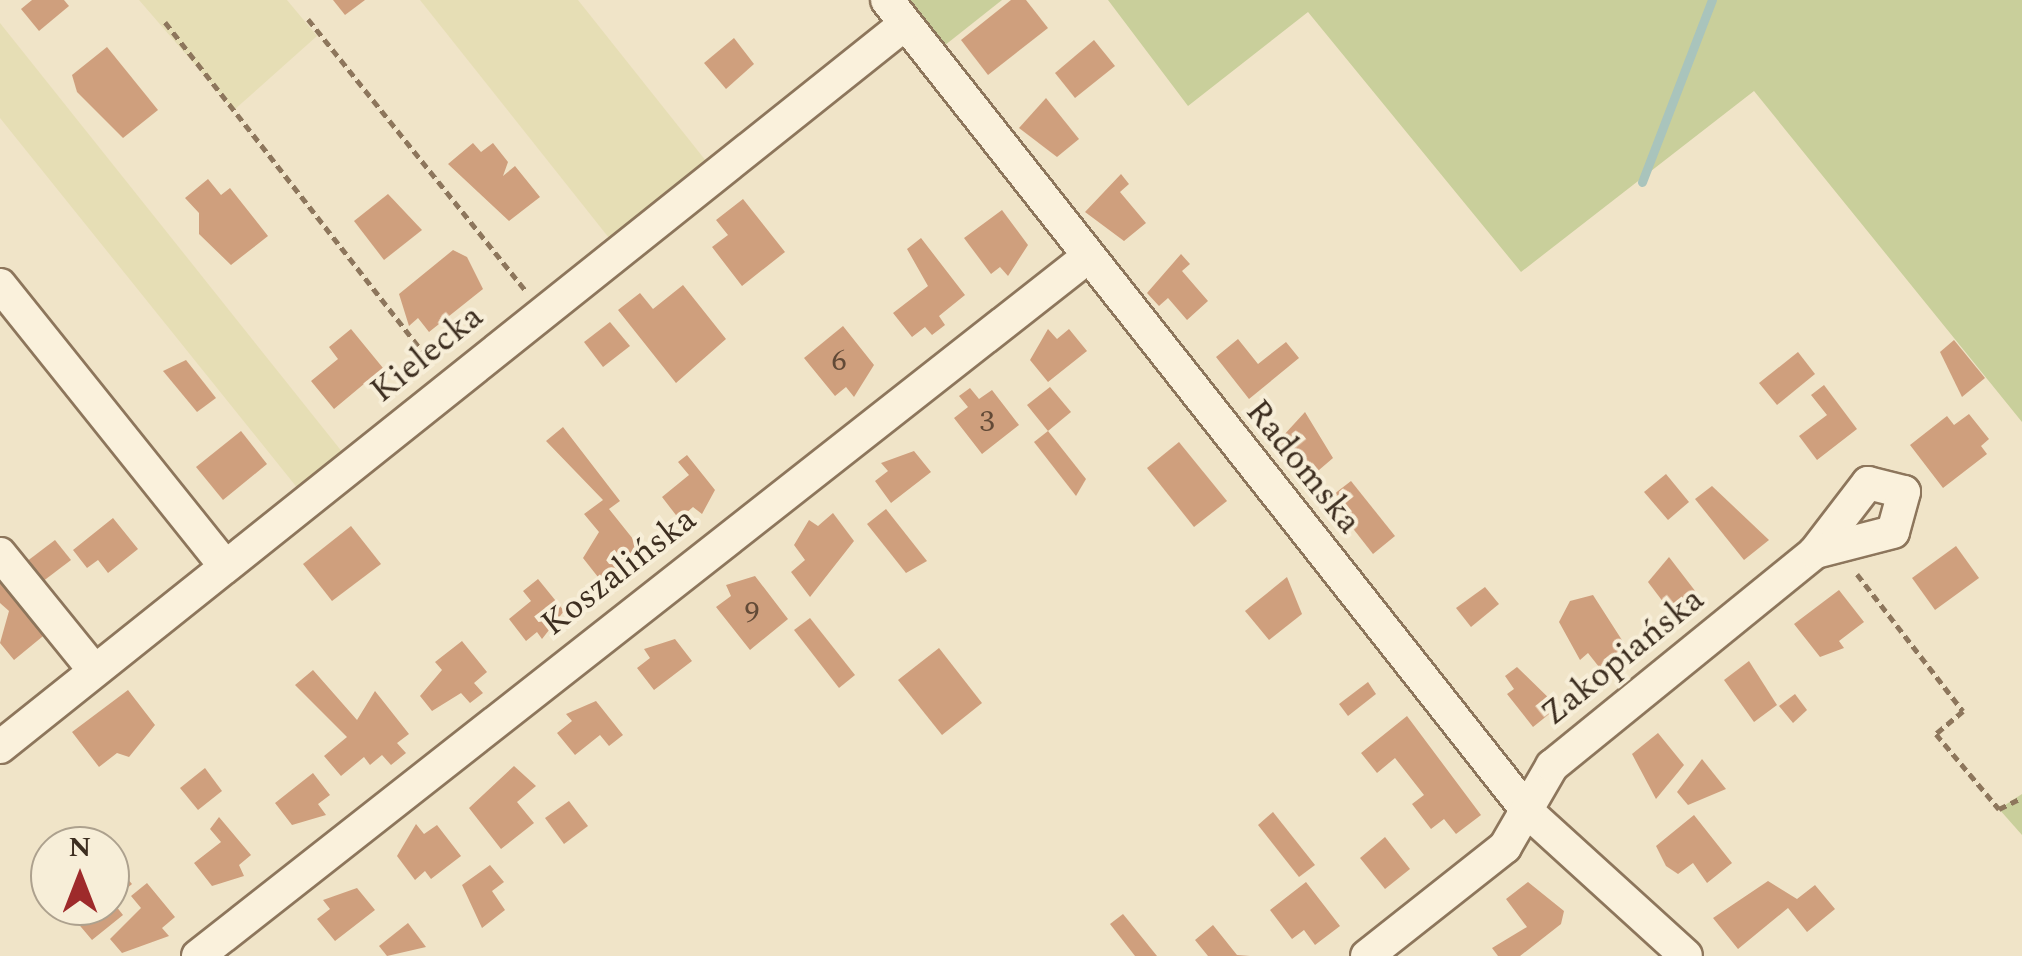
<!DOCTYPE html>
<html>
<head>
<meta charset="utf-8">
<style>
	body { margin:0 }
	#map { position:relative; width:2022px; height:956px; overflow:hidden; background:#f0e4c8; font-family:Spectral,serif }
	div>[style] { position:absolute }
	.farmland>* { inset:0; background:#e6deb5 }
	.green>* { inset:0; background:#c9cf9b }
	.stream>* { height:9px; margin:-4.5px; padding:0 4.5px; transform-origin:4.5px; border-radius:4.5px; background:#a9c4bc }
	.building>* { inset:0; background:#cf9f7d }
	.path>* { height:5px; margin-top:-2.5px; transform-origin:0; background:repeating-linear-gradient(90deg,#8d765c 0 8px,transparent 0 13px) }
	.roads { filter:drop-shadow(2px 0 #8d765c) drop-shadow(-2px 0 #8d765c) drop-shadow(0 2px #8d765c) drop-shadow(0 -2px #8d765c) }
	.minor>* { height:32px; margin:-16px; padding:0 16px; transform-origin:16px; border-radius:16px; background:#faf1dc }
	span { translate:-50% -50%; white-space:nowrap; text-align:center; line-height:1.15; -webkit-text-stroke:8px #f7eed8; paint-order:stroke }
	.number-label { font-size:30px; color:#624a37 }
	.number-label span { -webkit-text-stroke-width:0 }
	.street-label { font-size:35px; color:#3d2e20 }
	.north { position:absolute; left:30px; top:826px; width:100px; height:100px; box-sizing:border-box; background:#f7eed8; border:2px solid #ada18e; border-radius:50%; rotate:0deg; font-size:28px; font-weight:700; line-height:40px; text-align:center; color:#3d2e20 }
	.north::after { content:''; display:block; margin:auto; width:35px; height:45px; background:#9e2a2b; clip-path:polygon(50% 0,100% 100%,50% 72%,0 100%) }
</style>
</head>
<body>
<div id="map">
	<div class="farmland">
		<i style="clip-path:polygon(139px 0,287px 0,317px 36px,234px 110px)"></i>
		<i style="clip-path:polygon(420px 0,578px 0,710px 166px,613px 243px)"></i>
		<i style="clip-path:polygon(0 23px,347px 458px,303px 495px,0 118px)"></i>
	</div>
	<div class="green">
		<i style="clip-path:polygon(887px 0,1002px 0,930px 57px)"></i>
		<i style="clip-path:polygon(1108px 0,2022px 0,2022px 422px,1754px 91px,1521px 272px,1308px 12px,1188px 106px)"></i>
		<i style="clip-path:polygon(2022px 794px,2022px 835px,1999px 809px)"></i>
	</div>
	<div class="stream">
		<i style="left:1642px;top:182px;width:195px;rotate:-69deg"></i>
	</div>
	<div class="building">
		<i style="clip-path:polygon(32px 0,64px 0,69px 6px,39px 31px,21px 9px)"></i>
		<i style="clip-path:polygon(333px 0,365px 0,345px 15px)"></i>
		<i style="clip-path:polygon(1011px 0,1026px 0,1048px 28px,988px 75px,961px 40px)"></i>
		<i style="clip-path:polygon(734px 38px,754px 64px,726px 89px,704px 63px)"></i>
		<i style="clip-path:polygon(1094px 40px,1115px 66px,1075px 98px,1055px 73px)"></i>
		<i style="clip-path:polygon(107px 47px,158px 110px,123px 138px,77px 92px,72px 75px)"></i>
		<i style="clip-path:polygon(1046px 98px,1079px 139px,1057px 157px,1019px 128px)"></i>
		<i style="clip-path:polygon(473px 143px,481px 152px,493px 143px,508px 162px,503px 176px,515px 166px,540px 197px,509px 221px,448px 164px)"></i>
		<i style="clip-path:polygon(1121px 174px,1129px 184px,1120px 192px,1146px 223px,1124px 241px,1085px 212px)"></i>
		<i style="clip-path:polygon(208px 179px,221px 195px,230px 188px,268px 236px,231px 265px,199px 234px,199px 213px,185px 198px)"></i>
		<i style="clip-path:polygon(388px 194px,422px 230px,384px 260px,354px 221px)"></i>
		<i style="clip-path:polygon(743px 199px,785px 252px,742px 286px,712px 247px,728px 235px,716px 220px)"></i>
		<i style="clip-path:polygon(1002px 210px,1028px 245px,1008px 276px,1000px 267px,991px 274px,964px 238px)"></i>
		<i style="clip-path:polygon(921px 238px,965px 295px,939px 316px,945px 325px,932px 335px,925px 327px,912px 337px,893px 313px,928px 286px,907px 249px)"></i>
		<i style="clip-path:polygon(453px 250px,467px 257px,483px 289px,429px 332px,418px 318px,409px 326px,399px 294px)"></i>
		<i style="clip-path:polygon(1181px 254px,1190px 264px,1182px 271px,1208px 301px,1187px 320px,1168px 298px,1159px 306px,1147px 293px)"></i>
		<i style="clip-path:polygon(683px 285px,726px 339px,676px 383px,618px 310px,640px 293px,653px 309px)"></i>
		<i style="clip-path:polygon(610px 322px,630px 346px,603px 367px,584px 342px)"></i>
		<i style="clip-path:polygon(843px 326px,874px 365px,854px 397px,846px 387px,835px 396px,804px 358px)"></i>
		<i style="clip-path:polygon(351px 329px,383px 368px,334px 409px,311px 381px,338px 359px,329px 347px)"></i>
		<i style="clip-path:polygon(1048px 329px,1057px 339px,1069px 329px,1087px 351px,1048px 382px,1030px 360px)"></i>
		<i style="clip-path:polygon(1238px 339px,1258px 364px,1286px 342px,1299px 358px,1249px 399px,1216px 357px)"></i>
		<i style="clip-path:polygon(1954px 340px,1985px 378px,1962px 397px,1940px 352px)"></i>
		<i style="clip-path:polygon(1798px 352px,1815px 374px,1777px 405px,1759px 383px)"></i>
		<i style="clip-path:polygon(186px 360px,216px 398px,197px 412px,163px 371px)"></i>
		<i style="clip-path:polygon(1824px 385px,1857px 429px,1817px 460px,1799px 436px,1827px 415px,1811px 395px)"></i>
		<i style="clip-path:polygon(1050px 387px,1071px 412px,1048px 431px,1027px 405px)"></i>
		<i style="clip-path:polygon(970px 388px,979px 399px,992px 390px,1019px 425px,982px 454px,954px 418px,968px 407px,959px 396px)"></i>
		<i style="clip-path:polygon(1305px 412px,1333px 458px,1312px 476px,1295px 455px,1285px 463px,1272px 448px)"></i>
		<i style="clip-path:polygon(1969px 414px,1989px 439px,1981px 446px,1987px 454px,1943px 488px,1910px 445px,1947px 416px,1954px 425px)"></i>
		<i style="clip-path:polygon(563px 427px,620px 501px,609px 509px,641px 549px,629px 559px,636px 569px,609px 591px,583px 558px,599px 532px,584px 514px,603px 500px,546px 441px)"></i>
		<i style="clip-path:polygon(241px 431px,267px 464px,223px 500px,196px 467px)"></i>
		<i style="clip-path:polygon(1048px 431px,1086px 479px,1076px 496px,1034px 442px)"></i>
		<i style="clip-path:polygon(1179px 442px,1227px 501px,1194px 527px,1147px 468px)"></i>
		<i style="clip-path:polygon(914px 451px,931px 472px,891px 503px,875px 481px,888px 471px,881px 463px)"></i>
		<i style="clip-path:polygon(687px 455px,715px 490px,702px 514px,693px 507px,679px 519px,662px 497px,689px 475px,678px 462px)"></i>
		<i style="clip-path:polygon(1666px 474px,1689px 502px,1668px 520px,1644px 492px)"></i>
		<i style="clip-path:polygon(1351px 481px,1395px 536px,1373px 554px,1329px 498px)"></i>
		<i style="clip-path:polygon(1712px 486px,1769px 540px,1744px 560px,1695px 499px)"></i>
		<i style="clip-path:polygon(886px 509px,927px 561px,906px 573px,867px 524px)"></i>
		<i style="clip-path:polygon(833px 513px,854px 541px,810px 597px,791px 572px,805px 560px,794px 545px,809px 520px,818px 526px)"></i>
		<i style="clip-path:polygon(113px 518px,138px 549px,108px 573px,98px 560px,87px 568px,73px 550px)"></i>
		<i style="clip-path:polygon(351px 526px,381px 564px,332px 601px,303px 564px)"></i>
		<i style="clip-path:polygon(55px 540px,71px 560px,42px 582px,26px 562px)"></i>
		<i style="clip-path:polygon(1956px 546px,1979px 578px,1935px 610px,1912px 578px)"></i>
		<i style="clip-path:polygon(1669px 557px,1699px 596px,1673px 615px,1648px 582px)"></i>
		<i style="clip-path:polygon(0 572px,48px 632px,14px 660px,0 643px,9px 611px,0 603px)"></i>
		<i style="clip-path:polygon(755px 576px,788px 619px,750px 650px,716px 607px,731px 596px,726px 585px)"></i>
		<i style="clip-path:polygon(1287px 577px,1302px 614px,1269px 640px,1245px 611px)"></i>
		<i style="clip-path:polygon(538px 579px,564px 611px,542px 639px,537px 632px,526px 641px,509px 619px,531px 601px,523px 591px)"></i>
		<i style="clip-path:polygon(1485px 587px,1499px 604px,1471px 627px,1456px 608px)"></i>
		<i style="clip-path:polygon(1839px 590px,1864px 622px,1839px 641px,1844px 648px,1820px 657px,1794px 624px)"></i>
		<i style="clip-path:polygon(1593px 595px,1629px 651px,1603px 672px,1588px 653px,1580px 660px,1559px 622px,1570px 601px)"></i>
		<i style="clip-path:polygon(810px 618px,855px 675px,839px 688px,794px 630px)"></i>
		<i style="clip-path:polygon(675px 639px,692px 661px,654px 690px,637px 668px,650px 658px,644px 649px)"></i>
		<i style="clip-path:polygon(462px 641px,487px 672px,474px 683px,483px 693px,470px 703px,461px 693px,432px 711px,420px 696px,442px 670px,435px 662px)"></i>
		<i style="clip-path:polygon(939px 648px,982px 703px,942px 735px,898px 680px)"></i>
		<i style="clip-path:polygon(1749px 661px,1777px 705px,1754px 722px,1724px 680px)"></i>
		<i style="clip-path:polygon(1517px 667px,1558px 707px,1533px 727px,1507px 694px,1514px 689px,1505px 676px)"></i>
		<i style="clip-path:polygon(313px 670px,357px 720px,375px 691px,409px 734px,397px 743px,406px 753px,391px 765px,382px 755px,370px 765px,364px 757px,341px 776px,324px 756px,347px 737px,295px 685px)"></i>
		<i style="clip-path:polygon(1368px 682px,1376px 694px,1348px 716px,1339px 704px)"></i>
		<i style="clip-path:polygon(128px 690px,155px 725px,129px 757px,117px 753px,99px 767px,72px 732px)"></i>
		<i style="clip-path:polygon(1795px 694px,1807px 710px,1793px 723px,1779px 706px)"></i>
		<i style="clip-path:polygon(596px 701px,623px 735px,609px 746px,600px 735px,575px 755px,557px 733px,572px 721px,566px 714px)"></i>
		<i style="clip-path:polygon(1407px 716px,1481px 815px,1456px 834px,1444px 819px,1431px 829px,1412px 804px,1424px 795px,1395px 758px,1377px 773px,1361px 753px)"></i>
		<i style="clip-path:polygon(1658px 733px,1684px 765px,1656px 799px,1632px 754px)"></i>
		<i style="clip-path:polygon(1702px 759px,1726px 789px,1688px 805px,1677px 792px)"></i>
		<i style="clip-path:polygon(514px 766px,536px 786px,517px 802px,534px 823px,501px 849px,469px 808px)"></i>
		<i style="clip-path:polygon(205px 768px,222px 791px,198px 810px,180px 788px)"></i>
		<i style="clip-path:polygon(313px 773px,330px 795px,318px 804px,326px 815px,292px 825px,275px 803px)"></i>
		<i style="clip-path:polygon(569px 801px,588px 826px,564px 844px,545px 818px)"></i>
		<i style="clip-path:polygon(1273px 812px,1315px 865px,1299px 877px,1258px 825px)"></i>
		<i style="clip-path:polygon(1694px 815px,1732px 863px,1707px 883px,1693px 863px,1678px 874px,1666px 866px,1656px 846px)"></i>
		<i style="clip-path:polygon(219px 817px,251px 855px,239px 865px,244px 876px,212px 886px,194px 863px,221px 842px,210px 829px)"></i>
		<i style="clip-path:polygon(416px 824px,424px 834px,437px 825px,461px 856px,431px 879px,425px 871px,415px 880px,397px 856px)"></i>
		<i style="clip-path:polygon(1385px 837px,1410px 869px,1385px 889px,1360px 858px)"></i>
		<i style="clip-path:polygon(490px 865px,504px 882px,492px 891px,505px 910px,482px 928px,462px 885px)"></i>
		<i style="clip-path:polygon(121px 871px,132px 884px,112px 901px,123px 915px,92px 940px,70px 914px,110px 906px,110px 881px)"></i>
		<i style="clip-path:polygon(1768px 881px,1797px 899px,1815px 885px,1835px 909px,1807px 932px,1788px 908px,1738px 949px,1713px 918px)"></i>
		<i style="clip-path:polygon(1306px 882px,1340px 926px,1315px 945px,1304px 930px,1292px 939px,1270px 910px)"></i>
		<i style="clip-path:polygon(1528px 882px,1564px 911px,1561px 924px,1520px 956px,1498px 956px,1492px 948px,1527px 927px,1506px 899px)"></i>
		<i style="clip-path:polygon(147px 883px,175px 917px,162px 928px,169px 936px,122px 953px,110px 939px,141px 908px,131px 896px)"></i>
		<i style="clip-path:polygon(357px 888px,375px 910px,335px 941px,317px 919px,330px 909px,323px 900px)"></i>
		<i style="clip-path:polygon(1123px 914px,1157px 956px,1135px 956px,1110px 924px)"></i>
		<i style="clip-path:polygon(408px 923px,426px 947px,387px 956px,379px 946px)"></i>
		<i style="clip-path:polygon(1213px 925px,1237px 955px,1250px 956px,1208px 956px,1195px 940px)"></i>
	</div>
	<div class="path">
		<i style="left:308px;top:19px;width:347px;rotate:51.3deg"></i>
		<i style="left:165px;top:22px;width:432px;rotate:52deg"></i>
		<i style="left:1857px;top:574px;width:173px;rotate:52.3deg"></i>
		<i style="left:1963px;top:711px;width:35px;rotate:140deg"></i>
		<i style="left:1936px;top:734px;width:98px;rotate:50deg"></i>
		<i style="left:1999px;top:809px;width:25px;rotate:-26deg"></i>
	</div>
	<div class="roads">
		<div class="minor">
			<i style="left:887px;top:0;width:1036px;rotate:51.7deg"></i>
			<i style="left:1529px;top:813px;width:212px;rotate:42.3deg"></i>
			<i style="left:0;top:285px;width:360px;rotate:51.3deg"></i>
			<i style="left:0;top:554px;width:149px;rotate:51deg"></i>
			<i style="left:0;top:747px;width:1158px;rotate:-38.62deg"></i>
			<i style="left:198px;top:956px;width:1128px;rotate:-38.16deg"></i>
			<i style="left:1367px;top:956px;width:176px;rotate:-38.3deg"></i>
			<i style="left:1505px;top:847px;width:94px;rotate:-59.9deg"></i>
			<i style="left:1552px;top:766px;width:339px;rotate:-39.1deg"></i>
			<i style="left:1815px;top:552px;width:87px;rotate:-52.5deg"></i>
			<i style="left:1868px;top:483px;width:37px;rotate:14deg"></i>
			<i style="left:1904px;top:492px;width:41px;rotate:105.4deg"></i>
			<i style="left:1893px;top:532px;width:81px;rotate:165.6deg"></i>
		</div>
	</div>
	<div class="number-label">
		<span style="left:839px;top:361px">6</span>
		<span style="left:987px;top:422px">3</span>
		<span style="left:752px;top:613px">9</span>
	</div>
	<div class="street-label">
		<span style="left:427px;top:354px;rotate:-39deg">Kielecka</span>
		<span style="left:1303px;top:467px;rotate:51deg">Radomska</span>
		<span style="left:619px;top:572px;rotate:-38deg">Koszalińska</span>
		<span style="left:1623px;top:657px;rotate:-39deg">Zakopiańska</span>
	</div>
	<div class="north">N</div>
</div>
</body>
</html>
